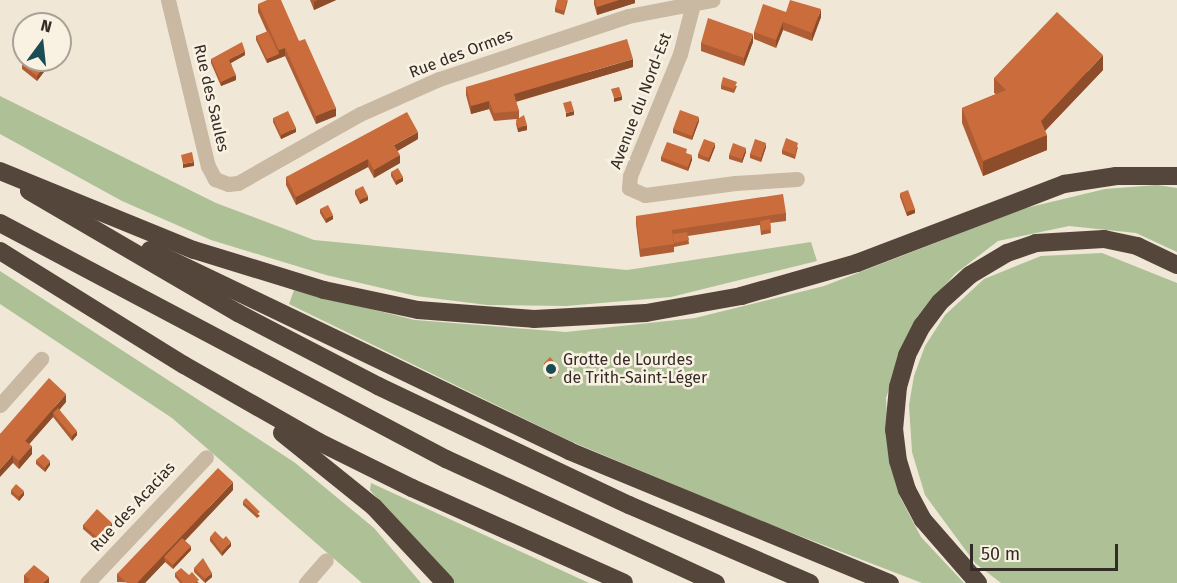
<!DOCTYPE html>
<html>
<head>
<meta charset="utf-8">
<style>
	body { margin:0 }
	#map { position:relative; width:1177px; height:583px; overflow:hidden; background:#f1e7d6; font-family:"Fira Sans",sans-serif }
	div>[style] { position:absolute }
	.green>* { inset:0; background:#aec096 }
	.street>* { height:15px; margin:-7.5px; padding:0 7.5px; transform-origin:7.5px; border-radius:7.5px; background:#c9b8a2 }
	.highway>* { height:18px; margin:-9px; padding:0 9px; transform-origin:9px; border-radius:9px; background:#55463b }
	.wall>* { inset:0; background:#ae5d34 }
	.shaded-wall>* { inset:0; background:#8d4c2a }
	.building>* { inset:0; background:#ca6c3c }
	.dots>* { width:16px; height:16px; translate:-50% -50%; box-sizing:border-box; border:3px solid #f9f1e2; border-radius:50% }
	span { translate:-50% -50%; white-space:nowrap; text-align:center; line-height:1.15; -webkit-text-stroke:5px #f9f1e2; paint-order:stroke }
	.street-label { font-size:16px; color:#332b25 }
	.poi-label { font-size:16px; color:#332b25 }
	.left { translate:0 -50%; text-align:left }
	.north { position:absolute; left:12px; top:12px; width:60px; height:60px; box-sizing:border-box; background:#f9f1e2; border:2px solid #aaa296; border-radius:50%; rotate:15deg; font-size:16px; font-weight:700; line-height:24px; text-align:center; color:#332b25 }
	.north::after { content:''; display:block; margin:auto; width:21px; height:27px; background:#1a4c56; clip-path:polygon(50% 0,100% 100%,50% 72%,0 100%) }
	.scale { position:absolute; left:970px; top:544px; width:148px; height:27px; box-sizing:border-box; border:3px solid #332b25; border-top:0; padding-left:8px; font-size:18px; line-height:21px; white-space:nowrap; color:#332b25; -webkit-text-stroke:4px #f9f1e2; paint-order:stroke }
</style>
</head>
<body>
<div id="map">
	<div class="green">
		<i style="clip-path:polygon(0 96px,216px 203px,314px 240px,627px 270px,811px 242px,817px 261px,671px 297px,566px 306px,487px 305px,416px 296px,326px 275px,211px 240px,122px 201px,0 134px)"></i>
		<i style="clip-path:polygon(1157px 185px,1177px 188px,1177px 252px,1136px 233px,1069px 226px,998px 241px,955px 274px,928px 305px,902px 351px,886px 398px,888px 438px,899px 495px,921px 537px,964px 583px,922px 583px,759px 520px,570px 441px,289px 304px,294px 290px,415px 320px,566px 332px,695px 318px,824px 286px,1026px 208px,1105px 189px)"></i>
		<i style="clip-path:polygon(1102px 253px,1177px 283px,1177px 583px,1001px 583px,975px 563px,925px 495px,912px 452px,909px 405px,914px 376px,925px 346px,945px 315px,984px 279px,1041px 256px)"></i>
		<i style="clip-path:polygon(0 271px,294px 462px,374px 528px,421px 583px,362px 583px,172px 418px,0 304px)"></i>
		<i style="clip-path:polygon(371px 483px,589px 583px,452px 583px,370px 490px)"></i>
	</div>
	<div class="street">
		<i style="left:168px;top:0;width:171px;rotate:76.5deg"></i>
		<i style="left:208px;top:166px;width:15px;rotate:62deg"></i>
		<i style="left:215px;top:179px;width:14px;rotate:21deg"></i>
		<i style="left:228px;top:184px;width:10px;rotate:-6deg"></i>
		<i style="left:238px;top:183px;width:140px;rotate:-29.5deg"></i>
		<i style="left:360px;top:114px;width:86px;rotate:-23.9deg"></i>
		<i style="left:439px;top:79px;width:199px;rotate:-18.4deg"></i>
		<i style="left:628px;top:16px;width:86px;rotate:-10.8deg"></i>
		<i style="left:694px;top:0;width:56px;rotate:104.5deg"></i>
		<i style="left:680px;top:54px;width:132px;rotate:112.3deg"></i>
		<i style="left:630px;top:176px;width:12px;rotate:95deg"></i>
		<i style="left:629px;top:188px;width:17px;rotate:24deg"></i>
		<i style="left:645px;top:195px;width:91px;rotate:-7.6deg"></i>
		<i style="left:735px;top:183px;width:62px;rotate:-3.7deg"></i>
		<i style="left:0;top:405px;width:62px;rotate:-48.3deg"></i>
		<i style="left:87px;top:583px;width:173px;rotate:-46.6deg"></i>
		<i style="left:306px;top:583px;width:30px;rotate:-49deg"></i>
	</div>
	<div class="highway">
		<i style="left:0;top:171px;width:209px;rotate:22.2deg"></i>
		<i style="left:194px;top:250px;width:136px;rotate:17.1deg"></i>
		<i style="left:324px;top:290px;width:96px;rotate:12deg"></i>
		<i style="left:418px;top:310px;width:116px;rotate:4.4deg"></i>
		<i style="left:534px;top:319px;width:112px;rotate:-3.1deg"></i>
		<i style="left:646px;top:313px;width:97px;rotate:-10.1deg"></i>
		<i style="left:741px;top:296px;width:121px;rotate:-15.9deg"></i>
		<i style="left:857px;top:263px;width:222px;rotate:-20.9deg"></i>
		<i style="left:1064px;top:184px;width:53px;rotate:-8.7deg"></i>
		<i style="left:1116px;top:176px;width:61px"></i>
		<i style="left:29px;top:191px;width:242px;rotate:30.3deg"></i>
		<i style="left:238px;top:313px;width:158px;rotate:27.5deg"></i>
		<i style="left:378px;top:386px;width:278px;rotate:25.4deg"></i>
		<i style="left:629px;top:505px;width:197px;rotate:23.3deg"></i>
		<i style="left:0;top:223px;width:505px;rotate:27.89deg"></i>
		<i style="left:446px;top:459px;width:297px;rotate:24.7deg"></i>
		<i style="left:150px;top:250px;width:465px;rotate:25.6deg"></i>
		<i style="left:569px;top:451px;width:347px;rotate:22.4deg"></i>
		<i style="left:0;top:251px;width:216px;rotate:31.8deg"></i>
		<i style="left:184px;top:365px;width:155px;rotate:29.7deg"></i>
		<i style="left:319px;top:442px;width:104px;rotate:26.3deg"></i>
		<i style="left:412px;top:488px;width:232px;rotate:24.1deg"></i>
		<i style="left:282px;top:433px;width:118px;rotate:38.8deg"></i>
		<i style="left:374px;top:507px;width:104px;rotate:46.9deg"></i>
		<i style="left:978px;top:583px;width:84px;rotate:-131.1deg"></i>
		<i style="left:923px;top:520px;width:34px;rotate:-118deg"></i>
		<i style="left:907px;top:490px;width:30px;rotate:-107deg"></i>
		<i style="left:898px;top:461px;width:31px;rotate:-97deg"></i>
		<i style="left:894px;top:430px;width:43px;rotate:-84.7deg"></i>
		<i style="left:898px;top:387px;width:33px;rotate:-74deg"></i>
		<i style="left:907px;top:355px;width:33px;rotate:-63deg"></i>
		<i style="left:922px;top:326px;width:30px;rotate:-53deg"></i>
		<i style="left:940px;top:302px;width:40px;rotate:-42deg"></i>
		<i style="left:970px;top:275px;width:43px;rotate:-30.7deg"></i>
		<i style="left:1007px;top:253px;width:31px;rotate:-19deg"></i>
		<i style="left:1036px;top:243px;width:68px;rotate:-3.4deg"></i>
		<i style="left:1104px;top:239px;width:34px;rotate:12deg"></i>
		<i style="left:1137px;top:246px;width:44px;rotate:25.4deg"></i>
	</div>
	<div class="wall">
		<i style="clip-path:polygon(310px 0,336px 0,314px 10px)"></i>
		<i style="clip-path:polygon(568px 0,564px 15px,555px 12px,555px 8px)"></i>
		<i style="clip-path:polygon(594px 0,635px 0,635px 3px,597px 15px,594px 4px)"></i>
		<i style="clip-path:polygon(258px 4px,299px 41px,336px 116px,316px 124px,285px 56px,267px 63px,256px 40px,256px 36px,267px 32px,258px 12px)"></i>
		<i style="clip-path:polygon(786px 12px,821px 17px,812px 41px,783px 30px,776px 48px,754px 39px,754px 32px)"></i>
		<i style="clip-path:polygon(753px 42px,744px 66px,701px 51px,701px 43px)"></i>
		<i style="clip-path:polygon(245px 55px,231px 63px,236px 80px,221px 86px,211px 63px,211px 59px)"></i>
		<i style="clip-path:polygon(26px 60px,53px 60px,37px 81px,22px 69px,22px 65px)"></i>
		<i style="clip-path:polygon(633px 67px,516px 102px,519px 111px,519px 118px,527px 130px,518px 132px,516px 124px,517px 119px,494px 121px,489px 109px,471px 114px,466px 95px,466px 87px)"></i>
		<i style="clip-path:polygon(1103px 70px,1045px 131px,1047px 150px,983px 176px,962px 123px,962px 108px,996px 94px,994px 93px,994px 78px)"></i>
		<i style="clip-path:polygon(721px 85px,737px 86px,734px 93px,721px 89px)"></i>
		<i style="clip-path:polygon(273px 118px,296px 132px,281px 139px,273px 122px)"></i>
		<i style="clip-path:polygon(699px 121px,692px 140px,673px 133px,673px 129px)"></i>
		<i style="clip-path:polygon(418px 139px,397px 151px,400px 163px,374px 178px,368px 167px,296px 205px,286px 185px,286px 177px)"></i>
		<i style="clip-path:polygon(715px 147px,709px 162px,698px 158px,698px 154px)"></i>
		<i style="clip-path:polygon(766px 147px,761px 162px,750px 158px,750px 154px)"></i>
		<i style="clip-path:polygon(798px 147px,795px 159px,782px 154px,782px 150px)"></i>
		<i style="clip-path:polygon(746px 152px,742px 163px,729px 159px,729px 155px)"></i>
		<i style="clip-path:polygon(687px 154px,692px 160px,688px 171px,661px 161px,661px 157px)"></i>
		<i style="clip-path:polygon(391px 172px,403px 181px,396px 185px,391px 176px)"></i>
		<i style="clip-path:polygon(355px 190px,368px 200px,360px 204px,355px 194px)"></i>
		<i style="clip-path:polygon(900px 193px,915px 213px,907px 216px,900px 197px)"></i>
		<i style="clip-path:polygon(320px 209px,333px 219px,326px 223px,320px 213px)"></i>
		<i style="clip-path:polygon(786px 213px,786px 221px,770px 223px,771px 233px,761px 235px,760px 225px,688px 236px,689px 244px,674px 247px,674px 252px,640px 257px,636px 224px,636px 216px)"></i>
		<i style="clip-path:polygon(544px 363px,559px 372px,550px 379px,544px 367px)"></i>
		<i style="clip-path:polygon(66px 402px,59px 410px,77px 435px,72px 441px,53px 417px,29px 444px,32px 454px,19px 469px,13px 463px,0 434px)"></i>
		<i style="clip-path:polygon(36px 460px,50px 465px,45px 472px,36px 464px)"></i>
		<i style="clip-path:polygon(11px 490px,24px 495px,19px 501px,11px 494px)"></i>
		<i style="clip-path:polygon(233px 490px,185px 541px,191px 550px,173px 569px,165px 562px,145px 583px,117px 582px,117px 574px)"></i>
		<i style="clip-path:polygon(243px 501px,260px 516px,257px 518px,243px 505px)"></i>
		<i style="clip-path:polygon(83px 525px,112px 527px,98px 542px,83px 529px)"></i>
		<i style="clip-path:polygon(210px 537px,231px 546px,222px 556px,210px 541px)"></i>
		<i style="clip-path:polygon(194px 568px,212px 577px,205px 583px,194px 572px)"></i>
		<i style="clip-path:polygon(175px 573px,189px 575px,199px 583px,180px 583px,175px 577px)"></i>
		<i style="clip-path:polygon(24px 575px,49px 583px,24px 583px)"></i>
	</div>
	<div class="shaded-wall">
		<i style="clip-path:polygon(318px 0,336px 0,314px 10px,314px 2px)"></i>
		<i style="clip-path:polygon(619px 0,635px 0,635px 3px,597px 15px,597px 7px)"></i>
		<i style="clip-path:polygon(821px 9px,821px 17px,812px 41px,812px 33px)"></i>
		<i style="clip-path:polygon(783px 22px,783px 30px,776px 48px,776px 40px)"></i>
		<i style="clip-path:polygon(753px 34px,753px 42px,744px 66px,744px 58px)"></i>
		<i style="clip-path:polygon(65px 40px,65px 45px,60px 50px,60px 46px)"></i>
		<i style="clip-path:polygon(285px 48px,285px 56px,267px 63px,267px 59px,279px 54px,279px 50px)"></i>
		<i style="clip-path:polygon(245px 51px,245px 55px,229px 64px,229px 60px)"></i>
		<i style="clip-path:polygon(1103px 55px,1103px 70px,1041px 135px,1041px 121px)"></i>
		<i style="clip-path:polygon(633px 59px,633px 67px,514px 102px,514px 94px)"></i>
		<i style="clip-path:polygon(49px 60px,53px 60px,37px 81px,37px 76px)"></i>
		<i style="clip-path:polygon(236px 75px,236px 80px,221px 86px,221px 82px)"></i>
		<i style="clip-path:polygon(622px 96px,622px 100px,614px 102px,614px 98px)"></i>
		<i style="clip-path:polygon(489px 101px,489px 109px,471px 114px,471px 106px)"></i>
		<i style="clip-path:polygon(336px 108px,336px 116px,316px 124px,316px 116px)"></i>
		<i style="clip-path:polygon(574px 111px,574px 115px,566px 117px,566px 113px)"></i>
		<i style="clip-path:polygon(699px 117px,699px 121px,692px 140px,692px 136px)"></i>
		<i style="clip-path:polygon(527px 125px,527px 130px,518px 132px,518px 128px)"></i>
		<i style="clip-path:polygon(296px 128px,296px 132px,281px 139px,281px 135px)"></i>
		<i style="clip-path:polygon(418px 132px,418px 139px,394px 153px,394px 145px)"></i>
		<i style="clip-path:polygon(1047px 135px,1047px 150px,983px 176px,983px 161px)"></i>
		<i style="clip-path:polygon(715px 143px,715px 147px,709px 162px,709px 158px)"></i>
		<i style="clip-path:polygon(766px 143px,766px 147px,761px 162px,761px 158px)"></i>
		<i style="clip-path:polygon(746px 148px,746px 152px,742px 163px,742px 159px)"></i>
		<i style="clip-path:polygon(400px 155px,400px 163px,374px 178px,374px 170px)"></i>
		<i style="clip-path:polygon(692px 155px,692px 160px,688px 171px,688px 167px)"></i>
		<i style="clip-path:polygon(368px 159px,368px 167px,296px 205px,296px 197px)"></i>
		<i style="clip-path:polygon(194px 162px,194px 166px,183px 168px,183px 164px)"></i>
		<i style="clip-path:polygon(403px 177px,403px 181px,396px 185px,396px 181px)"></i>
		<i style="clip-path:polygon(368px 196px,368px 200px,360px 204px,360px 200px)"></i>
		<i style="clip-path:polygon(915px 209px,915px 213px,907px 216px,907px 212px)"></i>
		<i style="clip-path:polygon(333px 215px,333px 219px,326px 223px,326px 219px)"></i>
		<i style="clip-path:polygon(559px 367px,559px 372px,550px 379px,550px 375px)"></i>
		<i style="clip-path:polygon(66px 394px,66px 402px,55px 415px,53px 413px,53px 417px,25px 449px,25px 441px)"></i>
		<i style="clip-path:polygon(77px 431px,77px 435px,72px 441px,72px 436px)"></i>
		<i style="clip-path:polygon(32px 446px,32px 454px,19px 469px,19px 461px)"></i>
		<i style="clip-path:polygon(13px 455px,13px 463px,0 477px,0 469px)"></i>
		<i style="clip-path:polygon(50px 461px,50px 465px,45px 472px,45px 468px)"></i>
		<i style="clip-path:polygon(233px 482px,233px 490px,167px 559px,164px 557px,165px 562px,145px 583px,137px 583px)"></i>
		<i style="clip-path:polygon(24px 491px,24px 495px,19px 501px,19px 497px)"></i>
		<i style="clip-path:polygon(112px 523px,112px 527px,98px 542px,98px 538px)"></i>
		<i style="clip-path:polygon(231px 542px,231px 546px,222px 556px,222px 552px)"></i>
		<i style="clip-path:polygon(191px 546px,191px 550px,173px 569px,173px 565px)"></i>
		<i style="clip-path:polygon(212px 573px,212px 577px,205px 583px,205px 579px)"></i>
		<i style="clip-path:polygon(49px 577px,49px 583px,43px 583px)"></i>
	</div>
	<div class="building">
		<i style="clip-path:polygon(267px 0,281px 0,299px 41px,305px 39px,336px 108px,316px 116px,285px 48px,279px 50px,258px 4px)"></i>
		<i style="clip-path:polygon(557px 0,567px 0,564px 11px,555px 8px)"></i>
		<i style="clip-path:polygon(595px 0,619px 0,597px 7px)"></i>
		<i style="clip-path:polygon(790px 0,821px 9px,812px 33px,783px 22px,776px 40px,754px 32px,763px 4px,786px 12px)"></i>
		<i style="clip-path:polygon(1057px 12px,1103px 55px,1041px 121px,1047px 135px,983px 161px,962px 108px,1006px 90px,994px 78px)"></i>
		<i style="clip-path:polygon(708px 18px,753px 34px,744px 58px,701px 43px)"></i>
		<i style="clip-path:polygon(268px 31px,279px 54px,267px 59px,256px 36px)"></i>
		<i style="clip-path:polygon(60px 37px,65px 40px,60px 46px)"></i>
		<i style="clip-path:polygon(627px 39px,633px 59px,514px 94px,519px 111px,494px 113px,489px 101px,471px 106px,466px 87px)"></i>
		<i style="clip-path:polygon(242px 42px,245px 51px,229px 60px,236px 75px,221px 82px,211px 59px)"></i>
		<i style="clip-path:polygon(26px 60px,49px 60px,37px 76px,22px 65px)"></i>
		<i style="clip-path:polygon(723px 77px,737px 82px,734px 89px,721px 85px)"></i>
		<i style="clip-path:polygon(619px 87px,622px 96px,614px 98px,611px 89px)"></i>
		<i style="clip-path:polygon(571px 101px,574px 111px,566px 113px,563px 103px)"></i>
		<i style="clip-path:polygon(680px 110px,699px 117px,692px 136px,673px 129px)"></i>
		<i style="clip-path:polygon(288px 111px,296px 128px,281px 135px,273px 118px)"></i>
		<i style="clip-path:polygon(407px 112px,418px 132px,394px 145px,400px 155px,374px 170px,368px 159px,296px 197px,286px 177px)"></i>
		<i style="clip-path:polygon(524px 115px,527px 125px,518px 128px,516px 120px)"></i>
		<i style="clip-path:polygon(786px 138px,798px 143px,795px 155px,782px 150px)"></i>
		<i style="clip-path:polygon(704px 139px,715px 143px,709px 158px,698px 154px)"></i>
		<i style="clip-path:polygon(755px 139px,766px 143px,761px 158px,750px 154px)"></i>
		<i style="clip-path:polygon(667px 142px,687px 149px,686px 153px,692px 155px,688px 167px,661px 157px)"></i>
		<i style="clip-path:polygon(733px 143px,746px 148px,742px 159px,729px 155px)"></i>
		<i style="clip-path:polygon(192px 152px,194px 162px,183px 164px,181px 155px)"></i>
		<i style="clip-path:polygon(398px 168px,403px 177px,396px 181px,391px 172px)"></i>
		<i style="clip-path:polygon(363px 186px,368px 196px,360px 200px,355px 190px)"></i>
		<i style="clip-path:polygon(908px 190px,915px 209px,907px 212px,900px 193px)"></i>
		<i style="clip-path:polygon(783px 194px,786px 213px,672px 230px,674px 244px,640px 249px,636px 216px)"></i>
		<i style="clip-path:polygon(328px 205px,333px 215px,326px 219px,320px 209px)"></i>
		<i style="clip-path:polygon(770px 219px,771px 229px,761px 231px,760px 221px)"></i>
		<i style="clip-path:polygon(687px 232px,689px 240px,674px 243px,673px 234px)"></i>
		<i style="clip-path:polygon(550px 357px,559px 367px,550px 375px,544px 363px)"></i>
		<i style="clip-path:polygon(49px 378px,66px 394px,25px 441px,32px 446px,19px 461px,13px 455px,0 469px,0 434px)"></i>
		<i style="clip-path:polygon(58px 408px,77px 431px,72px 436px,53px 413px)"></i>
		<i style="clip-path:polygon(43px 454px,50px 461px,45px 468px,36px 460px)"></i>
		<i style="clip-path:polygon(218px 468px,233px 482px,137px 583px,127px 583px,117px 574px)"></i>
		<i style="clip-path:polygon(16px 484px,24px 491px,19px 497px,11px 490px)"></i>
		<i style="clip-path:polygon(246px 498px,260px 512px,257px 514px,243px 501px)"></i>
		<i style="clip-path:polygon(97px 509px,112px 523px,98px 538px,83px 525px)"></i>
		<i style="clip-path:polygon(215px 531px,223px 539px,226px 536px,231px 542px,222px 552px,210px 537px)"></i>
		<i style="clip-path:polygon(182px 538px,191px 546px,173px 565px,164px 557px)"></i>
		<i style="clip-path:polygon(203px 558px,212px 573px,205px 579px,194px 568px)"></i>
		<i style="clip-path:polygon(34px 565px,49px 577px,43px 583px,27px 583px,30px 580px,24px 575px)"></i>
		<i style="clip-path:polygon(181px 568px,189px 575px,192px 572px,199px 580px,195px 583px,183px 583px,175px 573px)"></i>
	</div>
	<div class="dots">
		<i style="left:551px;top:369px;background:#1a4c56"></i>
	</div>
	<div class="street-label">
		<span style="left:461px;top:54px;rotate:-21deg">Rue des Ormes</span>
		<span style="left:211px;top:98px;rotate:77deg">Rue des Saules</span>
		<span style="left:641px;top:101px;rotate:-69deg">Avenue du Nord-Est</span>
		<span style="left:133px;top:507px;rotate:-47deg">Rue des Acacias</span>
	</div>
	<div class="poi-label">
		<span class="left" style="left:563px;top:369px">Grotte de Lourdes<br>de Trith-Saint-Léger</span>
	</div>
	<div class="north">N</div>
	<div class="scale">50 m</div>
</div>
</body>
</html>
